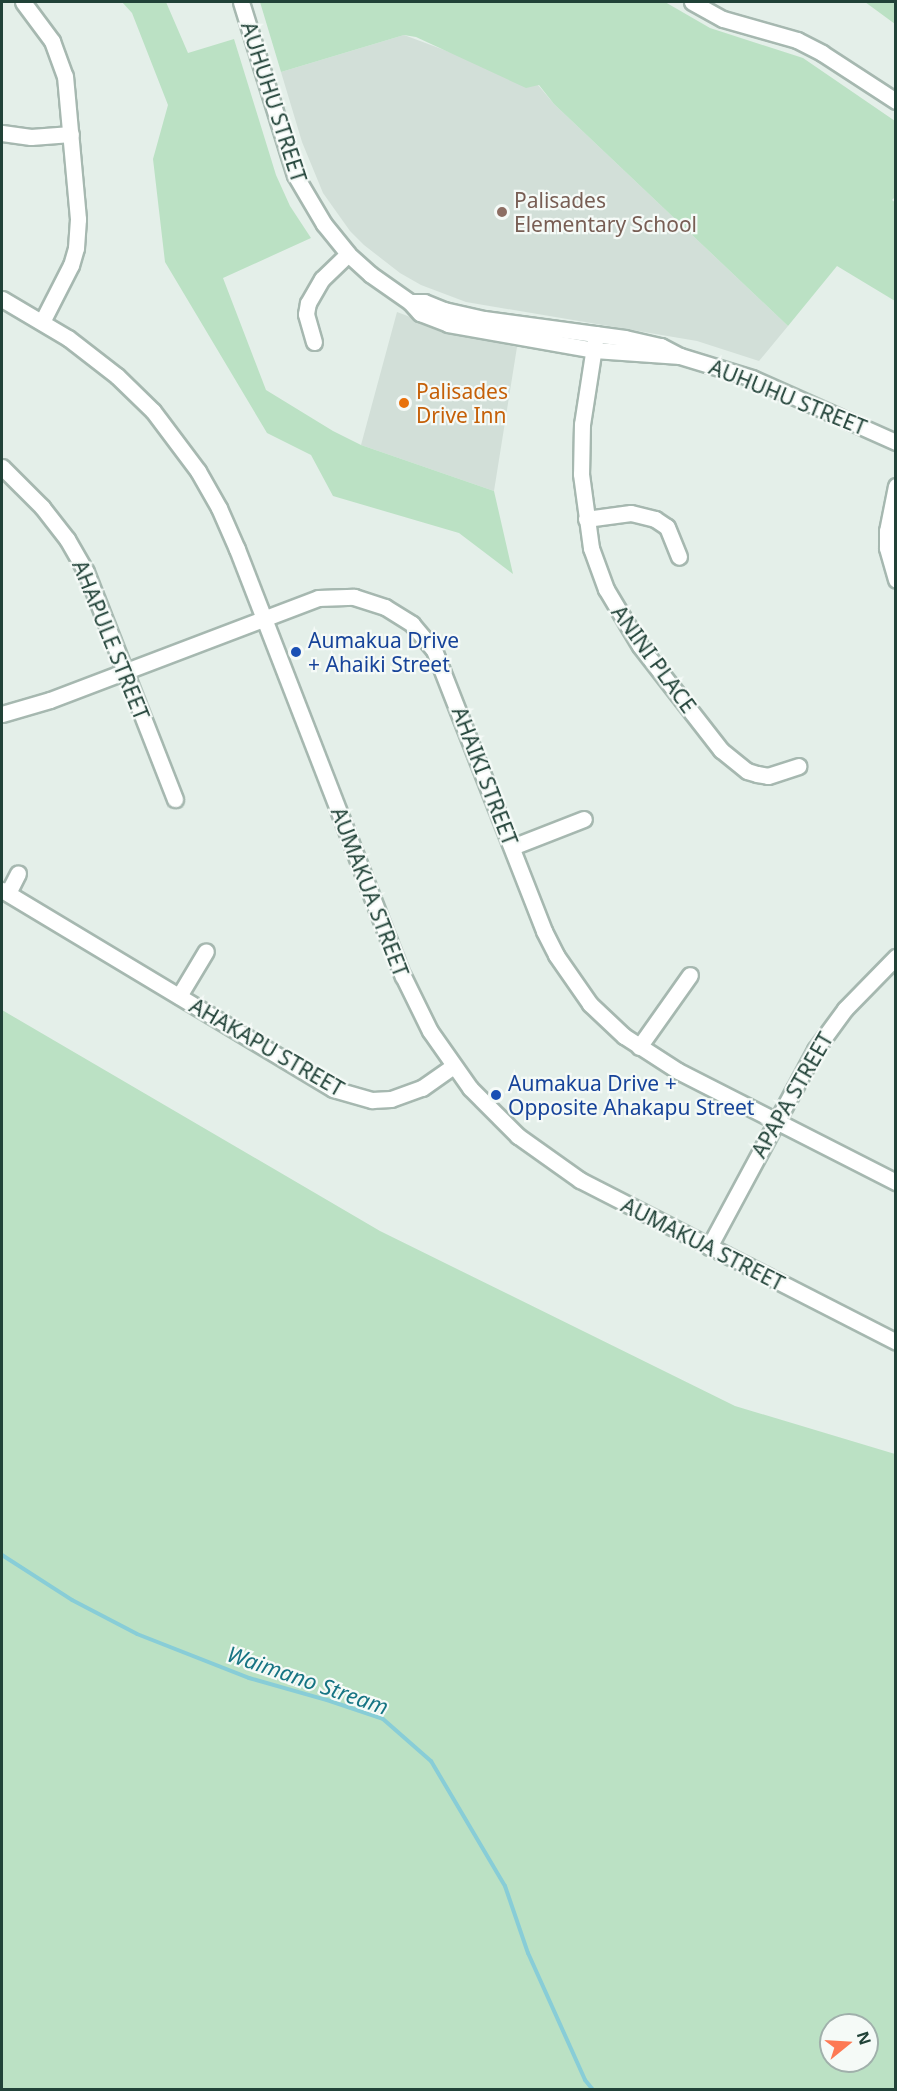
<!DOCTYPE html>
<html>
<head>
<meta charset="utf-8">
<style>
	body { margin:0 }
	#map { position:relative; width:897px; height:2091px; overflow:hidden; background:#e4efe9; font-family:"Noto Sans",sans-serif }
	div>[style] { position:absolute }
	.built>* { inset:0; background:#d2dfd8 }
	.green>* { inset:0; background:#bbe1c4 }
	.stream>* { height:4px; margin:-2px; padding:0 2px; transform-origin:2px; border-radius:2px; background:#88cdd7 }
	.roads { filter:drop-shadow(2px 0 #a6b8b0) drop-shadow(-2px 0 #a6b8b0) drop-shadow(0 2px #a6b8b0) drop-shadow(0 -2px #a6b8b0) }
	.minor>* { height:15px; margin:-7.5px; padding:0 7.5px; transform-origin:7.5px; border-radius:7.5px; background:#fff }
	.dots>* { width:16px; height:16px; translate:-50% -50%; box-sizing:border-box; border:3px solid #f5faf7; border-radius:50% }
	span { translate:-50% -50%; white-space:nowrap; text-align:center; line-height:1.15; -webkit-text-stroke:4.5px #f5faf7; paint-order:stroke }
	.street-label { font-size:21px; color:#214238 }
	.education-label { font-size:21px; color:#785e54 }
	.left { translate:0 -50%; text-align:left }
	.food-label { font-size:21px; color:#c56008 }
	.transit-label { font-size:21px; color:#164399 }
	.water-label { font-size:22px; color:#167483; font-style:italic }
	.frame { position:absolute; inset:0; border:3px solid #214238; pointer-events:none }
	.north { position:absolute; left:819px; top:2013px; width:60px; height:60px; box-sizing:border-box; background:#f5faf7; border:2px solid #a0b0ab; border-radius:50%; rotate:72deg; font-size:16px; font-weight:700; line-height:24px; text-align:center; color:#214238 }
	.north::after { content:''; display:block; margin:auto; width:21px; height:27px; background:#fd7954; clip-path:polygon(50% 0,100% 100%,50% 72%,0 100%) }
</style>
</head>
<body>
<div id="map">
	<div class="built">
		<i style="clip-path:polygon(404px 35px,538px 85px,554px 104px,788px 326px,759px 361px,697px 341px,466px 302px,421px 285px,400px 273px,364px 245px,350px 231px,323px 193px,302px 142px,281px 72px)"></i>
		<i style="clip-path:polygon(397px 312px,458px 335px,517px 347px,494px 491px,361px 445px)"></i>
	</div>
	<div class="green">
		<i style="clip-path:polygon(122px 2px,166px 2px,188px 53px,234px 39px,276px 175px,290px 206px,311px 238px,223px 278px,266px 390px,333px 431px,361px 445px,494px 491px,513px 574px,459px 533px,333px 496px,311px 455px,267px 433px,165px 262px,153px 159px,168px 105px,132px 13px)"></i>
		<i style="clip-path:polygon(260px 2px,665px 2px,710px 28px,803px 58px,895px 121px,896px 196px,892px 200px,896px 203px,895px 301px,837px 266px,788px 326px,554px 104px,539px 85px,526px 88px,416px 37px,404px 35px,281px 72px)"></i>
		<i style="clip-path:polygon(864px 2px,895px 2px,895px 24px,865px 2px)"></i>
		<i style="clip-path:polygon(evenodd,2px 1010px,380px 1231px,735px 1406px,895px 1454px,895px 2089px,2px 2089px,2px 1010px,831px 2025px,867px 2025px,867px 2061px,831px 2061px,831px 2025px)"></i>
	</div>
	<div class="stream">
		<i style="left:2px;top:1555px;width:83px;rotate:32.7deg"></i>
		<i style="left:72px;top:1600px;width:73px;rotate:27.6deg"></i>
		<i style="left:137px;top:1634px;width:120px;rotate:21.4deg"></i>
		<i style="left:249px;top:1678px;width:81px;rotate:15.8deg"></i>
		<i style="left:327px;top:1700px;width:59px;rotate:18.7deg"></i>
		<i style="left:383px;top:1719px;width:64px;rotate:41.2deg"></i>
		<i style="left:431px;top:1761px;width:145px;rotate:59.4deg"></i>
		<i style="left:505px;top:1886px;width:71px;rotate:71.1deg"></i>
		<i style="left:528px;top:1953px;width:139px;rotate:65.8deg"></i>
		<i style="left:585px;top:2080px;width:13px;rotate:51deg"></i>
	</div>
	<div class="roads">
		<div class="minor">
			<i style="left:23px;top:2px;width:49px;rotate:53.4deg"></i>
			<i style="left:52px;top:41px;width:37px;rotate:70deg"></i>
			<i style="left:65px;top:76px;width:144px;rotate:84.8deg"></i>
			<i style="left:78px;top:219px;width:29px;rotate:94deg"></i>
			<i style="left:76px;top:248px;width:18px;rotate:106deg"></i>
			<i style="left:71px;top:265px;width:64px;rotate:117deg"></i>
			<i style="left:241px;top:2px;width:181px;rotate:72.7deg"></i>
			<i style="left:295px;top:175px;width:57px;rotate:59.4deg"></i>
			<i style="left:324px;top:224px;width:38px;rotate:51deg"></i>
			<i style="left:348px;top:254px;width:30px;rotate:42deg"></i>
			<i style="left:370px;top:274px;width:49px;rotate:35deg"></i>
			<i style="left:410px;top:302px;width:15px;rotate:48deg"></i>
			<i style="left:420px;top:313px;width:30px;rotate:21deg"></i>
			<i style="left:448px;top:324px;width:148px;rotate:10.1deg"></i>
			<i style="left:594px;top:350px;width:86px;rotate:4deg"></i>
			<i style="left:692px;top:2px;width:35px;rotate:29deg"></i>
			<i style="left:723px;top:19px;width:77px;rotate:15.8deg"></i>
			<i style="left:797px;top:40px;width:28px;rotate:27deg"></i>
			<i style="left:822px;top:53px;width:88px;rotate:33deg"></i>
			<i style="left:2px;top:133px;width:29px;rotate:8deg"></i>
			<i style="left:31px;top:137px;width:40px;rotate:-4.3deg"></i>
			<i style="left:2px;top:299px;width:77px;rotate:30.6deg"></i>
			<i style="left:68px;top:338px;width:62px;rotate:37.8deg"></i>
			<i style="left:117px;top:376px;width:50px;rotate:44.2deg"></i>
			<i style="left:153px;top:411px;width:75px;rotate:53.1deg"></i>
			<i style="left:198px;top:471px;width:43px;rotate:60.4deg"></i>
			<i style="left:219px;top:508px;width:45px;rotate:66.3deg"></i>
			<i style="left:237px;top:549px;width:458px;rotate:68.8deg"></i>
			<i style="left:403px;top:976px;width:61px;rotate:63.9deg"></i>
			<i style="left:430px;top:1031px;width:70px;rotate:54.9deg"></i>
			<i style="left:470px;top:1088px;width:68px;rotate:45deg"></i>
			<i style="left:518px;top:1136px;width:76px;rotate:35.4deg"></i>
			<i style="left:580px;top:1180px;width:355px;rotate:27.1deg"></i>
			<i style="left:410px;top:302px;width:14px"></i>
			<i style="left:424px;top:302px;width:22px;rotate:22deg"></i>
			<i style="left:444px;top:310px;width:41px;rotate:12.7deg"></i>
			<i style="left:484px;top:319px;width:142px;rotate:7.7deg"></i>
			<i style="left:625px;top:338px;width:37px;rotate:13deg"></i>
			<i style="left:661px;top:346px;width:21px;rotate:28deg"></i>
			<i style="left:680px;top:356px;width:75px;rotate:17deg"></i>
			<i style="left:752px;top:378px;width:158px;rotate:24deg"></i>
			<i style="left:596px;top:334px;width:91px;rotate:98.8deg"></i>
			<i style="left:582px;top:424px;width:50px;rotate:91.1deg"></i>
			<i style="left:581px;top:474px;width:75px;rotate:82.3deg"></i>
			<i style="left:591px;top:548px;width:44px;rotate:69.9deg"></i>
			<i style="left:606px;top:589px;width:66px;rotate:59.2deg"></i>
			<i style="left:640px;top:646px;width:132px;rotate:52.1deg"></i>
			<i style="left:721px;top:750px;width:33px;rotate:39deg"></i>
			<i style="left:747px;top:771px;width:10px;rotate:17deg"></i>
			<i style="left:757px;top:774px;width:11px;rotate:10deg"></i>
			<i style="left:768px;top:776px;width:32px;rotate:-18deg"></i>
			<i style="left:314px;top:342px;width:29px;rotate:-106deg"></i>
			<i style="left:306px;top:314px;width:11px;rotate:-80deg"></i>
			<i style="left:308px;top:303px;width:28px;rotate:-60deg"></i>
			<i style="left:322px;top:279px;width:36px;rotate:-44deg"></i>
			<i style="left:2px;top:467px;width:57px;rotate:45deg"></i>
			<i style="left:42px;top:507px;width:41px;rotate:52deg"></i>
			<i style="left:67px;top:539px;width:38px;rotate:60deg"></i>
			<i style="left:86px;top:572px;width:244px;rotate:68.6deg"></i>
			<i style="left:896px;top:486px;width:46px;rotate:101.3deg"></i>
			<i style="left:887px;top:531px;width:17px;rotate:90deg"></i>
			<i style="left:887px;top:548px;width:33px;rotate:74deg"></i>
			<i style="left:586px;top:519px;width:45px;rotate:-7.6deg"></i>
			<i style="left:631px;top:513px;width:25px;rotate:14deg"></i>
			<i style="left:655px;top:519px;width:14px;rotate:34deg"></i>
			<i style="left:667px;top:527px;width:32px;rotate:68deg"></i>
			<i style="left:2px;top:714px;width:50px;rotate:-16.3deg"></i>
			<i style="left:50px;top:700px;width:287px;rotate:-20.8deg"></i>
			<i style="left:318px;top:598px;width:36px;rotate:-2deg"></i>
			<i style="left:354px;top:597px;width:33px;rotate:18deg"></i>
			<i style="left:385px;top:607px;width:32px;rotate:32deg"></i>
			<i style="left:412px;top:624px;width:34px;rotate:50deg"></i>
			<i style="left:434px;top:650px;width:302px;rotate:68.6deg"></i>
			<i style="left:544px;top:931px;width:27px;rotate:63deg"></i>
			<i style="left:556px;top:955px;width:60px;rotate:55.2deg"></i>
			<i style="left:590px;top:1004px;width:47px;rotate:43.3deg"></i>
			<i style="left:624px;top:1036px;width:64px;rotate:32.9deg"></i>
			<i style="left:678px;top:1071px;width:245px;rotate:27deg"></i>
			<i style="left:512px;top:847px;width:77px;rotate:-21.3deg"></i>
			<i style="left:2px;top:890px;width:386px;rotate:31deg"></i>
			<i style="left:333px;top:1089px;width:41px;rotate:15.8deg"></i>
			<i style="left:372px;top:1100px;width:19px;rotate:-3deg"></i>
			<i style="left:391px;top:1099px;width:33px;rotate:-20deg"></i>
			<i style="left:422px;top:1088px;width:38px;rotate:-35deg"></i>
			<i style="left:8px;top:893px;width:22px;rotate:-63deg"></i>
			<i style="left:179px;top:996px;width:52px;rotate:-59deg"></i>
			<i style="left:639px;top:1047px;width:88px;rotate:-54.7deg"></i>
			<i style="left:709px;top:1247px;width:224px;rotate:-61.7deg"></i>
			<i style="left:815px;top:1050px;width:51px;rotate:-53.8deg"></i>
			<i style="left:845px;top:1009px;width:73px;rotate:-45.6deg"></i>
		</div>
	</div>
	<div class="dots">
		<i style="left:502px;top:212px;background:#8d6e63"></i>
		<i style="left:404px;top:403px;background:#e8710a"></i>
		<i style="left:296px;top:652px;background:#1a4fb4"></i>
		<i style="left:496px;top:1095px;background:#1a4fb4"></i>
	</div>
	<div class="street-label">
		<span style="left:274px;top:102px;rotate:72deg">AUHUHU STREET</span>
		<span style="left:788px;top:397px;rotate:22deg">AUHUHU STREET</span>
		<span style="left:111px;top:640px;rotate:68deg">AHAPULE STREET</span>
		<span style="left:654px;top:659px;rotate:54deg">ANINI PLACE</span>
		<span style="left:485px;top:776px;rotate:69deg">AHAIKI STREET</span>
		<span style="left:370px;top:892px;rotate:69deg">AUMAKUA STREET</span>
		<span style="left:267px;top:1047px;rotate:30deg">AHAKAPU STREET</span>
		<span style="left:792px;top:1095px;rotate:-60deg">APAPA STREET</span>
		<span style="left:703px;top:1244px;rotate:27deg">AUMAKUA STREET</span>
	</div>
	<div class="education-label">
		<span class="left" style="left:514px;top:212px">Palisades<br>Elementary School</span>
	</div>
	<div class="food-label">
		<span class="left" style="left:416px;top:403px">Palisades<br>Drive Inn</span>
	</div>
	<div class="transit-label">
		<span class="left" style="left:308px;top:652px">Aumakua Drive<br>+ Ahaiki Street</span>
		<span class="left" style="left:508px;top:1095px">Aumakua Drive +<br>Opposite Ahakapu Street</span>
	</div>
	<div class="water-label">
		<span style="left:308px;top:1680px;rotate:19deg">Waimano Stream</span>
	</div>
	<div class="frame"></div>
	<div class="north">N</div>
</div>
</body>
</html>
